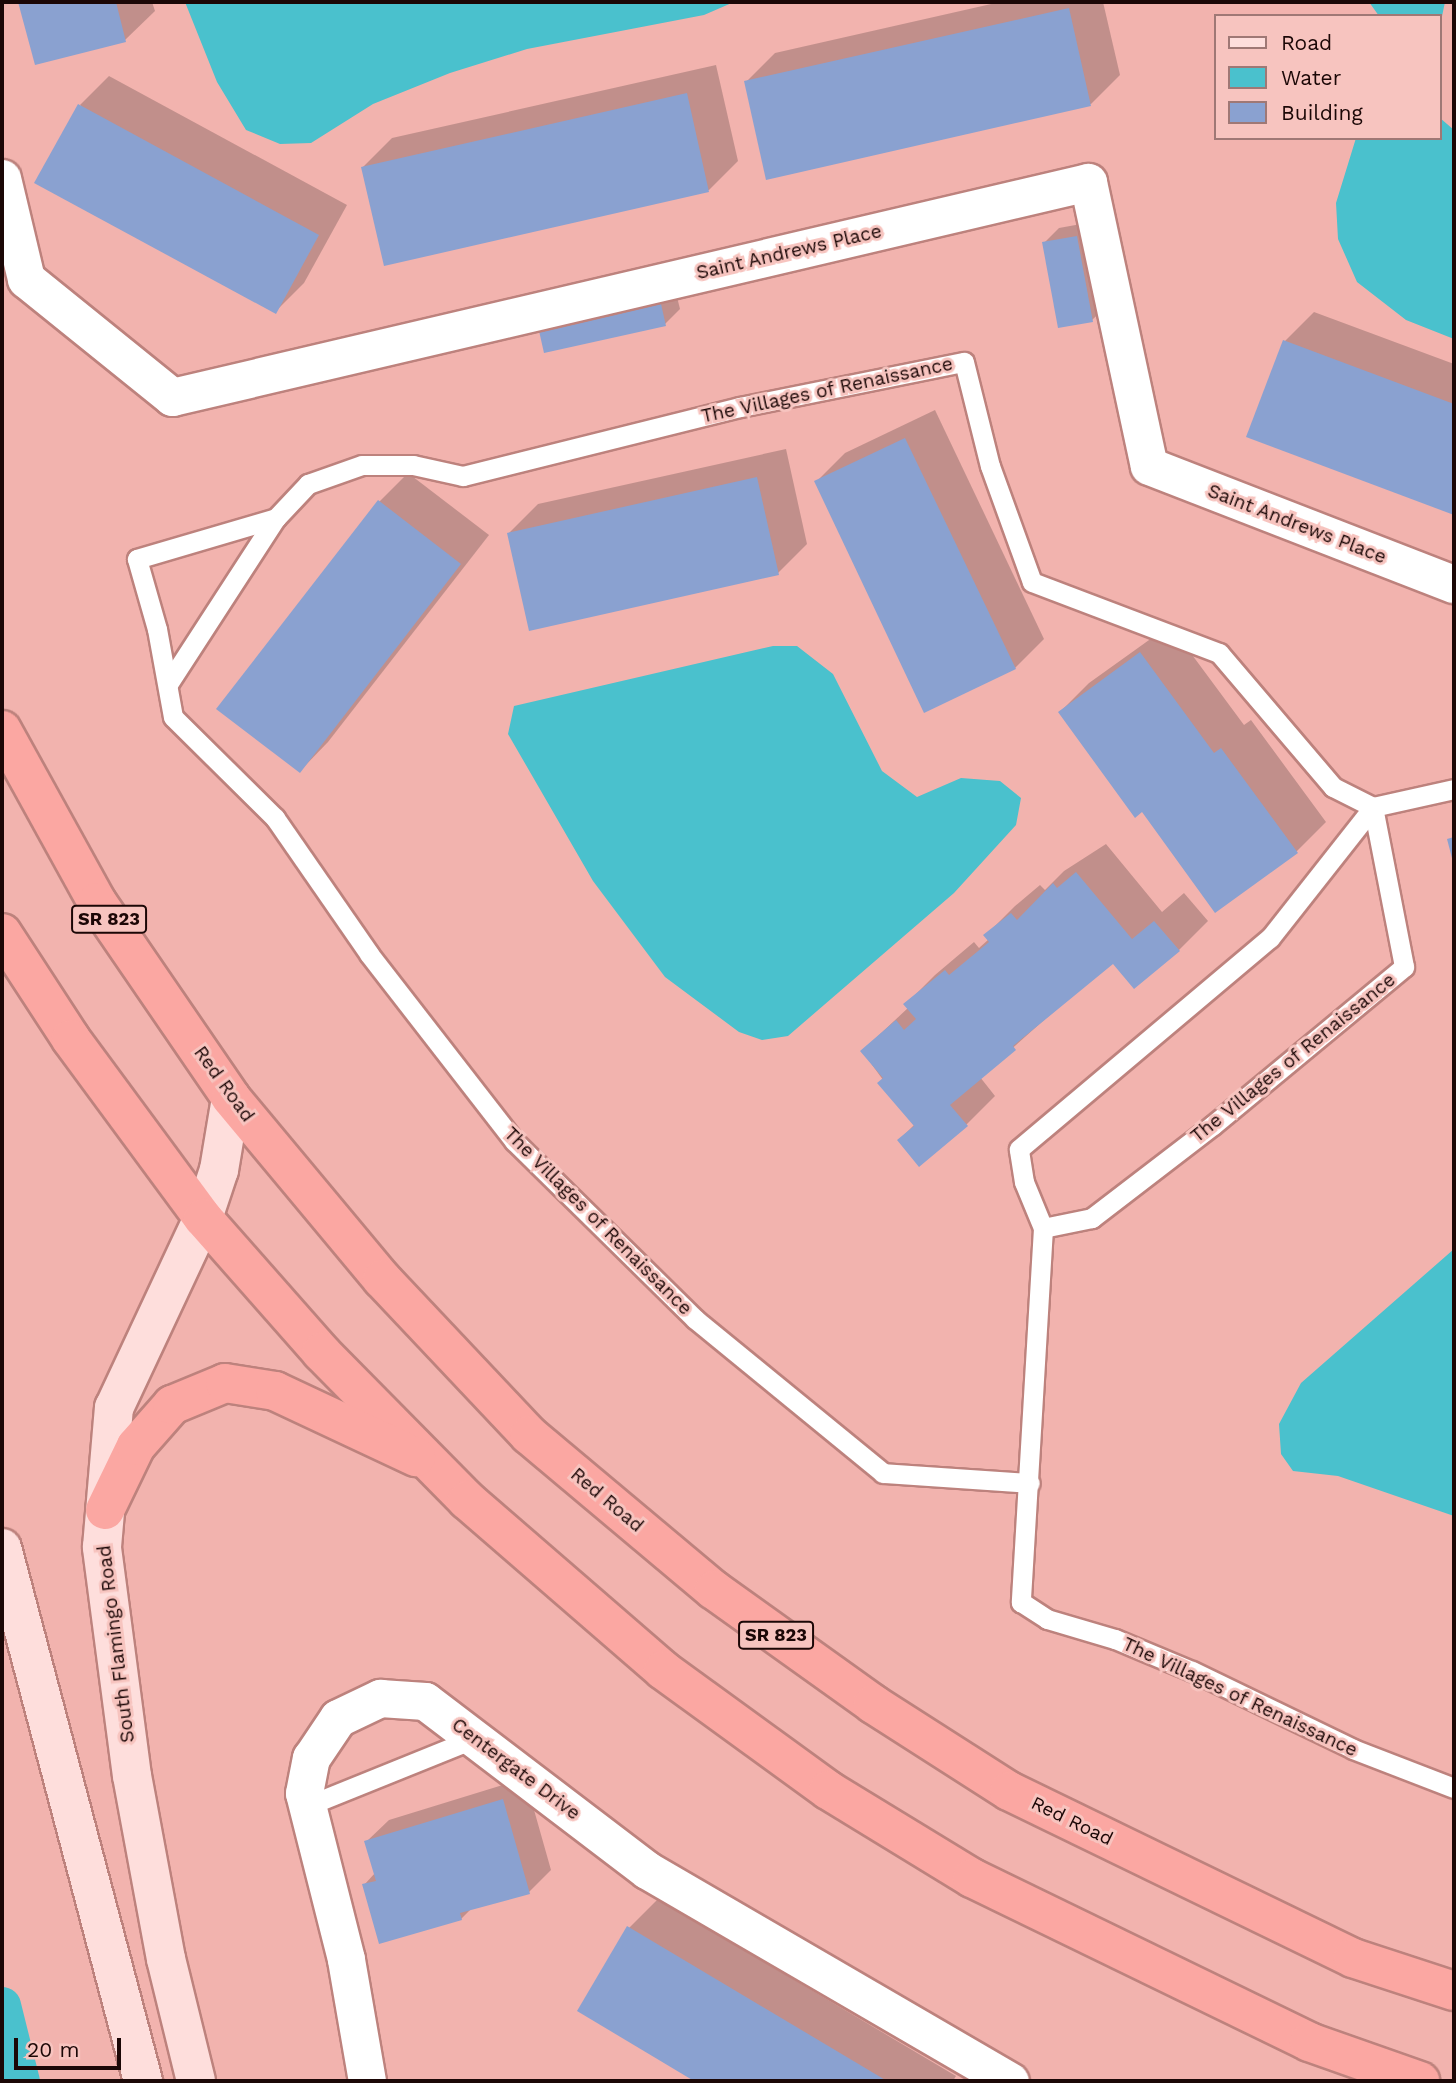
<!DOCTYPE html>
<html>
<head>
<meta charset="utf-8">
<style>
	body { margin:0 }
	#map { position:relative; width:1456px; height:2083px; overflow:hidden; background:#f2b3ae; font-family:"Work Sans",sans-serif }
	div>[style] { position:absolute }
	.water>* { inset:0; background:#4ac1cd }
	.shadow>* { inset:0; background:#0003 }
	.canal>* { height:37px; margin:-18.5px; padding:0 18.5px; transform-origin:18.5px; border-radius:18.5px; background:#4ac1cd }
	.building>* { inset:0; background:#8aa1d0 }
	.roads { filter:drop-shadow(2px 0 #bd827d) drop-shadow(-2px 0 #bd827d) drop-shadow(0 2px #bd827d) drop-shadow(0 -2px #bd827d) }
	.service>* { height:19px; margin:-9.5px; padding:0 9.5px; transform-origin:9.5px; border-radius:9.5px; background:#fff }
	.minor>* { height:37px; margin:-18.5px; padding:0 18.5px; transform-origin:18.5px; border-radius:18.5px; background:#fff }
	.secondary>* { height:38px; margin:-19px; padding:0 19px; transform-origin:19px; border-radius:19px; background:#fededc }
	.trunk>* { height:38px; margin:-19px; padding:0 19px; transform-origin:19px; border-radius:19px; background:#fba7a2 }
	span { translate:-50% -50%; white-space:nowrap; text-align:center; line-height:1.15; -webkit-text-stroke:6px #f7c4bf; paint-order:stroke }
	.shield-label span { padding:2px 5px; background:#f7c4bf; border:2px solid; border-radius:5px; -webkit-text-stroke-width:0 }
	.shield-label { font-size:18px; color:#1b0706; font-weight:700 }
	.street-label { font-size:19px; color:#1b0706 }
	.frame { position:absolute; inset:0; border:4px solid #1b0706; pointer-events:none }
	.legend { position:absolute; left:1214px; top:14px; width:228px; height:126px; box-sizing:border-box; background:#f7c4bf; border:2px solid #9f7875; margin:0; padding:9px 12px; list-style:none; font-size:21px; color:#1b0706 }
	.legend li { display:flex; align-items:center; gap:14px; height:35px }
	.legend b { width:35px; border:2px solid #9f7875 }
	.scale { position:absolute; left:14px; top:2038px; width:107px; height:32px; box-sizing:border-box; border:4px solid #1b0706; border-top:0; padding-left:9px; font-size:21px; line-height:24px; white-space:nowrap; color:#1b0706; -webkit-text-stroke:5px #f7c4bf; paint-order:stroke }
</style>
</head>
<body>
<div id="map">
	<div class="water">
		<i style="clip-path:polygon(185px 2px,734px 2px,704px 15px,527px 49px,450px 73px,373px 104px,311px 143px,280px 144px,246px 130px,217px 82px)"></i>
		<i style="clip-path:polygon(1369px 2px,1445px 2px,1440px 26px,1440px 16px,1379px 16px)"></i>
		<i style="clip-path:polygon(1440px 118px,1454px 130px,1454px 339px,1406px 320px,1357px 282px,1338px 239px,1336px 203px,1356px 138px,1440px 138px)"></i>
		<i style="clip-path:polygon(773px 646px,797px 646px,833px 674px,882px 771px,917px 797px,961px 778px,1000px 781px,1021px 798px,1016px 825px,954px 893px,788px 1036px,762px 1040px,739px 1032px,665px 977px,593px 881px,508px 734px,514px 706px)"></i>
		<i style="clip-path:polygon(1454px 1249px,1454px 1516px,1338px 1476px,1293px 1471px,1281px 1454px,1279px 1424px,1301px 1383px)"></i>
	</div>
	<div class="shadow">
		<i style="clip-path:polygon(20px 2px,152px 2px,155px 11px,125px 40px,36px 63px)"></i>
		<i style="clip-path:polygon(1000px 2px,1103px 2px,1120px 75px,1091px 104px,746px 82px,775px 53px)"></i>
		<i style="clip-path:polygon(716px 65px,738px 161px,709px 190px,385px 263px,363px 167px,392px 138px)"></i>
		<i style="clip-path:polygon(109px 76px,347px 205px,304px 283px,275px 312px,80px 105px)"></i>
		<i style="clip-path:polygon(1092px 222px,1107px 306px,1092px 320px,1044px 243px,1059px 228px)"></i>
		<i style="clip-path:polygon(673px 281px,680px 309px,665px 324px,539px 322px)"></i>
		<i style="clip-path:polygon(1314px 312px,1454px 364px,1454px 513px,1249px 436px,1285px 341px)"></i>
		<i style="clip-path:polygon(935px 410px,1044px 639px,1015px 668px,816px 482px,845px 453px)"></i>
		<i style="clip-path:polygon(786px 449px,807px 544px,778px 573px,509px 533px,538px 504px)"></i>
		<i style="clip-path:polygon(408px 473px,489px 535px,328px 742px,300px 771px,379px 502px)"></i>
		<i style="clip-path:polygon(1170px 625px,1244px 725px,1251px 720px,1326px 822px,1297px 851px,1216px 911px,1142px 810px,1060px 712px,1089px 683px)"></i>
		<i style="clip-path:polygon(1106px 844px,1162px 912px,1184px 893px,1208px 921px,1179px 950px,1113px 962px,1044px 1020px,980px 1077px,995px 1096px,966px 1125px,899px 1140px,915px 1124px,862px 1051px,909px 1007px,906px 1004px,935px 975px,974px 942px,979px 948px,989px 939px,986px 935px,1015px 906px,1040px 885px,1045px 890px,1064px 871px)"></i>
		<i style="clip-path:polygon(525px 1778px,551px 1870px,529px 1892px,472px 1908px,461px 1919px,364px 1885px,375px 1873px,366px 1842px,389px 1820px)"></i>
		<i style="clip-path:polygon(658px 1899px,956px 2076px,953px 2081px,698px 2081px,579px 2011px,629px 1928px)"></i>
	</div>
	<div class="canal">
		<i style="left:2px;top:2005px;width:78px;rotate:76deg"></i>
	</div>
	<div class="building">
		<i style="clip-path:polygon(18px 2px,116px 2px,126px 42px,35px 65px)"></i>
		<i style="clip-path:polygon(1069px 8px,1091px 106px,766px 180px,744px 81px)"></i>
		<i style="clip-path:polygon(687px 93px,709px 192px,384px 266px,361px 167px)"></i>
		<i style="clip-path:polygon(78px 104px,319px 235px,276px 314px,34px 183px)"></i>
		<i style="clip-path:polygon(1077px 236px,1093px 322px,1058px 328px,1042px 242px)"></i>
		<i style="clip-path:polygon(659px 295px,666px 326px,544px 353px,537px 322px)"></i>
		<i style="clip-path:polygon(1283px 340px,1454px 404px,1454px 515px,1246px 437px)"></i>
		<i style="clip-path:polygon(905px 438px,1016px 669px,924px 713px,814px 481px)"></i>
		<i style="clip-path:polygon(757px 477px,779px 575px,529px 631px,507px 533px)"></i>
		<i style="clip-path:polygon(378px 500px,461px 564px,300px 773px,216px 709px)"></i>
		<i style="clip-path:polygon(1140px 652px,1214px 753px,1221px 748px,1298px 853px,1215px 913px,1142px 812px,1135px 818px,1058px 712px)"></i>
		<i style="clip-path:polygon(1454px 837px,1454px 861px,1453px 862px,1447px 839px)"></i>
		<i style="clip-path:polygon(1076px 872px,1132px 939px,1154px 921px,1180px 951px,1134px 989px,1113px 964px,1013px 1046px,1016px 1050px,950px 1105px,968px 1126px,919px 1167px,897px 1140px,914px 1126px,877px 1083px,883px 1078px,860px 1051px,896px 1020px,904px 1030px,916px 1019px,903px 1004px,945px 970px,949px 975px,989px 942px,983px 935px,1011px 913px,1017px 920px,1053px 883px,1057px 888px)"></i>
		<i style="clip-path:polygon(503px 1799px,530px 1894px,460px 1913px,462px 1920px,379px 1944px,362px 1884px,376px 1881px,364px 1841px)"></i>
		<i style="clip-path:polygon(627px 1926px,887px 2081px,694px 2081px,577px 2011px)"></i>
	</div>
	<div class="roads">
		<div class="service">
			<i style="left:276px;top:518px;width:145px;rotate:163.6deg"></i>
			<i style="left:137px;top:559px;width:73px;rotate:74.1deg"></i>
			<i style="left:157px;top:629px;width:89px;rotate:79.7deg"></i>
			<i style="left:173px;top:717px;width:144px;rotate:44.7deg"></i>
			<i style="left:275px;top:818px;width:165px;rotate:55.3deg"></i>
			<i style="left:369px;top:954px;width:237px;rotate:52.2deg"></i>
			<i style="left:514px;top:1141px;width:254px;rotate:44.5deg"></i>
			<i style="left:695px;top:1319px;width:243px;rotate:39.3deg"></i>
			<i style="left:883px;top:1473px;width:147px;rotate:3.9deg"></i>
			<i style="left:168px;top:684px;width:198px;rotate:-57deg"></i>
			<i style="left:276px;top:518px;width:47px;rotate:-46.7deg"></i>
			<i style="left:308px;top:484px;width:57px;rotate:-19.4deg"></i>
			<i style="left:362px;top:465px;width:51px"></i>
			<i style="left:413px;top:465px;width:51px;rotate:12.4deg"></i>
			<i style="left:463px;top:476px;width:285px;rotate:-14deg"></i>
			<i style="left:740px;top:407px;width:228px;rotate:-11.4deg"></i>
			<i style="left:964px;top:362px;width:107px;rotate:76deg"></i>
			<i style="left:990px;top:466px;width:123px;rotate:70.1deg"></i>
			<i style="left:1032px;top:582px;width:200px;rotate:20.8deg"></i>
			<i style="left:1219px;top:653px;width:176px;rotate:49.6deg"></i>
			<i style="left:1333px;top:787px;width:45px;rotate:26.6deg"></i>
			<i style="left:1373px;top:807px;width:83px;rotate:-12.5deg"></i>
			<i style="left:1373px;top:807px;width:163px;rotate:79deg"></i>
			<i style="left:1404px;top:967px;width:248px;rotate:140.4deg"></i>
			<i style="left:1213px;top:1125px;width:153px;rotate:142.5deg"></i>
			<i style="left:1092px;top:1218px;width:50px;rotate:168.5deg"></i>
			<i style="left:1043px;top:1228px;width:375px;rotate:93.4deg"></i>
			<i style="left:1021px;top:1602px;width:31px;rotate:33deg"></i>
			<i style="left:1047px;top:1619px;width:71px;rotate:16.4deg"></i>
			<i style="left:1115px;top:1639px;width:83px;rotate:22.6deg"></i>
			<i style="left:1192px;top:1671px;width:179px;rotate:25.8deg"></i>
			<i style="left:1353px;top:1749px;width:108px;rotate:21.1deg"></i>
			<i style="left:1043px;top:1228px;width:50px;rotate:-112.4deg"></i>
			<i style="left:1024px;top:1182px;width:33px;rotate:-99deg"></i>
			<i style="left:1019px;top:1149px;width:328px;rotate:-40.1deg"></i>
			<i style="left:1270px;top:938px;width:167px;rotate:-51.8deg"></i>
			<i style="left:307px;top:1806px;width:181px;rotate:-22deg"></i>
		</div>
		<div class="minor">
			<i style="left:2px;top:178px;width:104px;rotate:76.6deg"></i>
			<i style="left:26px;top:279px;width:188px;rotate:38.9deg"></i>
			<i style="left:172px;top:397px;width:941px;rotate:-13.21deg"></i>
			<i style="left:1088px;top:182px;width:290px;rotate:77.9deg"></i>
			<i style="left:1149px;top:466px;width:327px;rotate:21.2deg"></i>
			<i style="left:367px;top:2081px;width:124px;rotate:-99.8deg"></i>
			<i style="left:346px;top:1959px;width:171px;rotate:-104.2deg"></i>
			<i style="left:304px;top:1793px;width:36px;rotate:-79deg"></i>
			<i style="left:311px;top:1758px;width:48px;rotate:-56deg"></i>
			<i style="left:338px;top:1718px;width:47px;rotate:-25.5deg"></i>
			<i style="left:380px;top:1698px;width:45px;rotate:3.8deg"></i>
			<i style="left:425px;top:1701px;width:279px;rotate:37.3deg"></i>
			<i style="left:647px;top:1870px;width:420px;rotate:30.2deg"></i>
		</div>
		<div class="secondary">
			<i style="left:2px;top:1548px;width:551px;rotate:75.18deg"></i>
			<i style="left:196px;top:2081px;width:126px;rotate:-103.8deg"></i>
			<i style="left:166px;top:1959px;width:186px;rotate:-100.5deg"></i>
			<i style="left:132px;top:1776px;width:231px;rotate:-97.5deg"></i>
			<i style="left:102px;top:1547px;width:140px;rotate:-85.1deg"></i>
			<i style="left:114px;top:1408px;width:210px;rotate:-64.9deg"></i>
			<i style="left:203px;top:1218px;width:51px;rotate:-71.6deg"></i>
			<i style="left:219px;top:1170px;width:73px;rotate:-80.5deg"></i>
		</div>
		<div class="trunk">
			<i style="left:2px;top:730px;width:196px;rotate:61.1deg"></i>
			<i style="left:97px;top:902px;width:237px;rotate:55.6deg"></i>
			<i style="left:231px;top:1098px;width:236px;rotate:50.2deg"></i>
			<i style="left:382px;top:1279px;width:214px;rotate:46.7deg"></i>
			<i style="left:529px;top:1435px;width:241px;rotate:40deg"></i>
			<i style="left:714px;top:1590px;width:196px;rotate:35.6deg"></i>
			<i style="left:873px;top:1704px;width:161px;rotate:32.6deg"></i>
			<i style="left:1009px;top:1791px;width:382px;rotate:25.9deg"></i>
			<i style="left:1353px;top:1958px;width:106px;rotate:18.1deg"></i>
			<i style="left:2px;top:933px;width:126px;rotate:56.9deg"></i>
			<i style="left:71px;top:1039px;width:222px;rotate:53.6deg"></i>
			<i style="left:203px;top:1218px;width:179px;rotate:48.6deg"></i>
			<i style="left:321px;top:1352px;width:208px;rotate:45.4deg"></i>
			<i style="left:467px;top:1500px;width:259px;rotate:40.9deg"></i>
			<i style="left:663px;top:1670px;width:204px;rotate:36deg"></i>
			<i style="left:828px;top:1790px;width:169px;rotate:31.4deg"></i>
			<i style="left:972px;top:1878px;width:375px;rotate:25.9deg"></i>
			<i style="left:1309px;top:2042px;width:118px;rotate:19.4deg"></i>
			<i style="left:105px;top:1510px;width:71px;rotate:-64.2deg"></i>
			<i style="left:136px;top:1446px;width:55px;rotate:-48.7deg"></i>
			<i style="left:172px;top:1405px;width:57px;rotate:-22.5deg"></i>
			<i style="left:225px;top:1383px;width:51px;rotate:9.1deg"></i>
			<i style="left:275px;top:1391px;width:156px;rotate:25.1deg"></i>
		</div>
	</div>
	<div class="shield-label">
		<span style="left:109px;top:919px">SR 823</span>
		<span style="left:776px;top:1635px">SR 823</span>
	</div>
	<div class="street-label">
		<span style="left:789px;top:252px;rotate:-13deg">Saint Andrews Place</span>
		<span style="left:827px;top:390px;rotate:-12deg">The Villages of Renaissance</span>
		<span style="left:1297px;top:524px;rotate:21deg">Saint Andrews Place</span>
		<span style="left:1293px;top:1058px;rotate:-39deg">The Villages of Renaissance</span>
		<span style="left:224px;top:1084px;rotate:54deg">Red Road</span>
		<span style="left:598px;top:1221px;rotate:45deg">The Villages of Renaissance</span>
		<span style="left:607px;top:1500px;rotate:40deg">Red Road</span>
		<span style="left:116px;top:1644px;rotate:-97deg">South Flamingo Road</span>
		<span style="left:1240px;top:1697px;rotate:25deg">The Villages of Renaissance</span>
		<span style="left:516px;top:1769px;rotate:37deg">Centergate Drive</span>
		<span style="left:1072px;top:1821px;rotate:26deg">Red Road</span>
	</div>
	<div class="frame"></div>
	<ul class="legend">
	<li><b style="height:9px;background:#fededc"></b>Road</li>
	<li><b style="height:19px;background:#4ac1cd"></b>Water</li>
	<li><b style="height:19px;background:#8aa1d0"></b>Building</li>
	</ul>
	<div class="scale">20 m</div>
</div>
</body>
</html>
